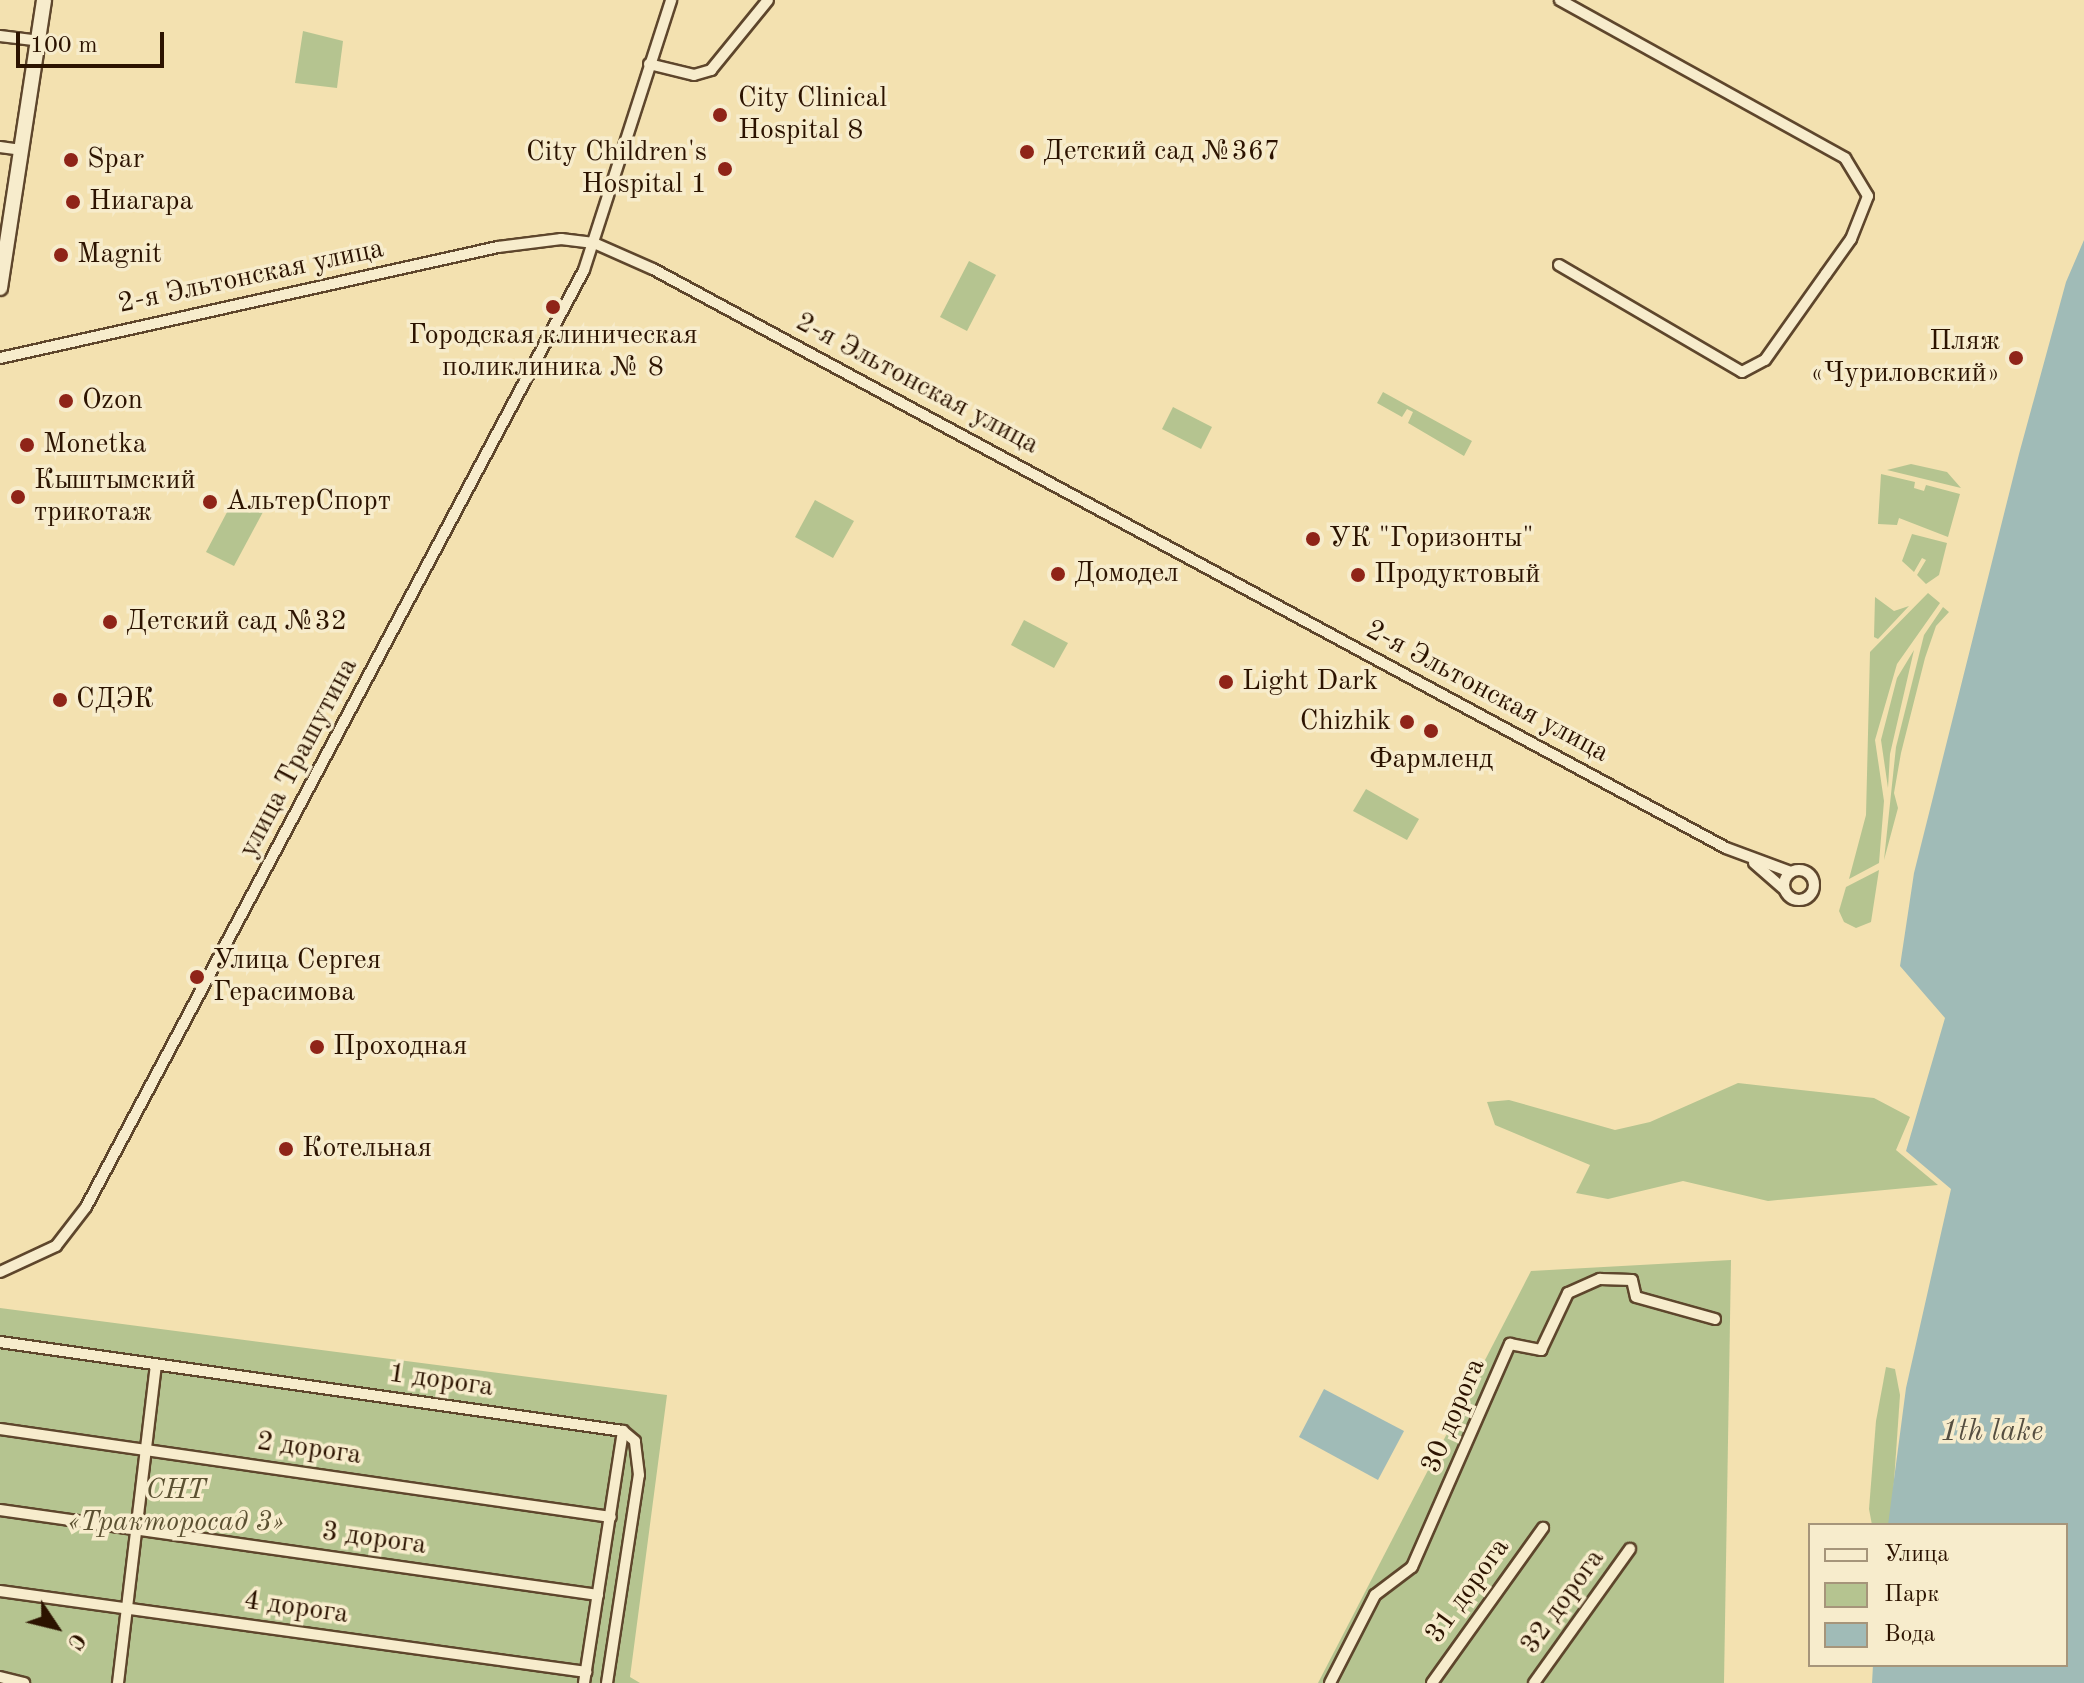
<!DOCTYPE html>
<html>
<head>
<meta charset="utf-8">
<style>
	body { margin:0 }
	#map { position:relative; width:2084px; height:1683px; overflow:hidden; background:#f3e1b0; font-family:"Old Standard TT",serif }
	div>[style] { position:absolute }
	.green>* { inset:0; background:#b5c490 }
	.water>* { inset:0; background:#a0bbb7 }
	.roads { filter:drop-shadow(2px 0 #5e462c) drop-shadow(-2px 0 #5e462c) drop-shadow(0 2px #5e462c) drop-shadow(0 -2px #5e462c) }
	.street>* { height:10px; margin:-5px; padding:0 5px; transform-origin:5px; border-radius:5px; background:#f7eccc }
	.street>.ring { margin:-5px; padding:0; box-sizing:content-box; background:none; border:10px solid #f7eccc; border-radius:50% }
	.secondary>* { height:14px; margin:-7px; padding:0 7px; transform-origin:7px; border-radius:7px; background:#f7eccc }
	.dots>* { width:22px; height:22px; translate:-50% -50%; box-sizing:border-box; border:4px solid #f7eccc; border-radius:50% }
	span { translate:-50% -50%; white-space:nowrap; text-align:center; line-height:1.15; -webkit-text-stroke:7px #f7eccc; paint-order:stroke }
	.poi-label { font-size:28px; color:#2c1300 }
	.left { translate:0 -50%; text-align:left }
	.right { translate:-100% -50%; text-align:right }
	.street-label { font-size:28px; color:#2c1300 }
	.park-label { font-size:28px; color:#5c5132; font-style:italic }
	.water-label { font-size:30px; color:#554e40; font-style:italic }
	.legend { position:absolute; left:1808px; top:1523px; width:260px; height:144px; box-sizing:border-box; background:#f7eccc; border:2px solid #a6957a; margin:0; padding:10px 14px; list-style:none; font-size:24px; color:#2c1300 }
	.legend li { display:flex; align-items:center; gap:16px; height:40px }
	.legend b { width:40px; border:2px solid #a6957a }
	.north { position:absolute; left:16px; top:1587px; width:80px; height:80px; -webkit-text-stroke:6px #f7eccc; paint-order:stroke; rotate:125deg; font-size:22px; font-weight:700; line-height:32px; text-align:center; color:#2c1300 }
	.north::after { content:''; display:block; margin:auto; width:28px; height:36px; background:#2c1300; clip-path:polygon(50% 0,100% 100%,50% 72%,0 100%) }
	.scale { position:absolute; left:16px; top:32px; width:148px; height:36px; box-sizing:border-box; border:4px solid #2c1300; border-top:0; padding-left:10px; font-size:24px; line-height:28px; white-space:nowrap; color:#2c1300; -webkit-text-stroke:6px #f7eccc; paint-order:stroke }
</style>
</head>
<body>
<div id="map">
	<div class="green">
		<i style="clip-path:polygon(303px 31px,343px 41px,337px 88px,295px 83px)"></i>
		<i style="clip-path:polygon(969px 261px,996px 275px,967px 331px,940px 317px)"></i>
		<i style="clip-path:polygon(1383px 392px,1472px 441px,1464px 456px,1408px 423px,1413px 412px,1407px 409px,1402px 417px,1377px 403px)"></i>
		<i style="clip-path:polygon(1173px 407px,1212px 427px,1201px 449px,1162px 429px)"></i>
		<i style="clip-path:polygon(1911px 464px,1947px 472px,1961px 488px,1887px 470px)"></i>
		<i style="clip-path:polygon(1881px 474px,1915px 482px,1914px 488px,1924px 491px,1926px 485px,1960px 494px,1948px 537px,1899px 518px,1897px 525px,1878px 524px)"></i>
		<i style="clip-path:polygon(235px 497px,263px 512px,234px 566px,206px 552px)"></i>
		<i style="clip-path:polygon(815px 500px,854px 521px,833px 558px,795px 537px)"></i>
		<i style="clip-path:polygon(1912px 534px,1947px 543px,1939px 575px,1926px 584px,1917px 575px,1926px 560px,1922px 558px,1914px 572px,1902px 561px)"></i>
		<i style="clip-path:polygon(1928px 593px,1940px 603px,1897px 664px,1875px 740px,1884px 801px,1879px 863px,1849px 879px,1866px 815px,1870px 652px)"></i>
		<i style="clip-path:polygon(1875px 597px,1894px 611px,1909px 606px,1878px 639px,1874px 637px)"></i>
		<i style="clip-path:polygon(1943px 607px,1949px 612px,1936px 626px,1925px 658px,1901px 753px,1894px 793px,1898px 808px,1884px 860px,1896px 747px,1924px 635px)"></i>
		<i style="clip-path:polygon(1024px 620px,1068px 643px,1054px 668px,1011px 645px)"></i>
		<i style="clip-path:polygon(1914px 650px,1890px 754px,1888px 788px,1881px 740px,1897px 678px)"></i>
		<i style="clip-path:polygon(1366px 789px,1419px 819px,1407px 840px,1353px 811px)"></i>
		<i style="clip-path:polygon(1879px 870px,1871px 922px,1856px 928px,1844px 922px,1839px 911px,1846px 887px)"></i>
		<i style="clip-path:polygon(1738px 1083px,1874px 1098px,1910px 1117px,1896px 1150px,1938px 1185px,1768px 1201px,1683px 1181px,1608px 1199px,1576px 1193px,1590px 1165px,1495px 1125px,1487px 1102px,1509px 1100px,1615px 1130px,1650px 1122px)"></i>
		<i style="clip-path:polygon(1731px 1260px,1724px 1683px,1318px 1683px,1531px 1271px)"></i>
		<i style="clip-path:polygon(0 1308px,667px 1395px,630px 1677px,640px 1683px,0 1683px)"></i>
		<i style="clip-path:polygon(1886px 1367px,1895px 1369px,1900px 1395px,1891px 1525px,1872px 1525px,1869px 1509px,1876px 1421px)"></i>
	</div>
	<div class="water">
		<i style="clip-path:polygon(2084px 240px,2084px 1683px,1872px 1683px,1873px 1665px,2066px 1665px,2066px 1525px,1888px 1525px,1906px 1388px,1951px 1189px,1906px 1151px,1945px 1018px,1900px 966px,1914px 873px,2019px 454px,2066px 282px)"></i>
		<i style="clip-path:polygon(1324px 1389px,1404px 1431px,1378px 1480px,1299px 1437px)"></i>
	</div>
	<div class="roads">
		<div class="street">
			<i style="left:0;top:36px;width:38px;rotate:7deg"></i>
			<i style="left:649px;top:64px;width:46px;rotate:13.7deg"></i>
			<i style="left:694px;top:75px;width:18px;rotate:-16deg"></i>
			<i style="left:711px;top:70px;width:90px;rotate:-50.8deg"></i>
			<i style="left:0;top:147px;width:21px;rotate:8deg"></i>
			<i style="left:1559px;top:265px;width:212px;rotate:30.3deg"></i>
			<i style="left:1742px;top:372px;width:26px;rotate:-28deg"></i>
			<i style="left:1765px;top:360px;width:105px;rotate:-54.7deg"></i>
			<i style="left:1826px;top:274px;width:43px;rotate:-54.5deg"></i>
			<i style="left:1851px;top:239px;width:46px;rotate:-68.4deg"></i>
			<i style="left:1868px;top:196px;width:44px;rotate:-121.2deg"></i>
			<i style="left:1845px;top:158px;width:326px;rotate:-151deg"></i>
			<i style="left:0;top:358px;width:510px;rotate:-12.57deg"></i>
			<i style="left:498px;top:247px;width:64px;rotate:-7.2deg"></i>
			<i style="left:561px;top:239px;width:33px;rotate:7deg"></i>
			<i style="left:594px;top:243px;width:64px;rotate:23.8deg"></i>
			<i style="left:653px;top:269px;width:1219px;rotate:28.35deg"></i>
			<i style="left:1726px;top:848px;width:69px;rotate:20.3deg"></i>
			<i style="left:1754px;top:863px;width:38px;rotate:41deg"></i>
			<i class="ring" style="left:1784px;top:870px;width:20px;height:20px"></i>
			<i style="left:0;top:1272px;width:62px;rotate:-24.9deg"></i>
			<i style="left:56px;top:1246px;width:49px;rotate:-52.4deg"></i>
			<i style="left:86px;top:1207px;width:1061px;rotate:-62.01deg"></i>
			<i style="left:584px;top:270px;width:284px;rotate:-72.1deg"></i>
			<i style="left:0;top:1342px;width:629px;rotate:8.13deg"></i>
			<i style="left:623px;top:1431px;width:255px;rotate:98.8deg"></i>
			<i style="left:0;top:1429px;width:617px;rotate:8.2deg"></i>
			<i style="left:0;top:1510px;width:604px;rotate:8.09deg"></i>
			<i style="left:0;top:1591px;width:592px;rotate:7.87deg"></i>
			<i style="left:0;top:1677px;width:25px;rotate:14deg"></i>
			<i style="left:118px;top:1683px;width:319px;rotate:-83.2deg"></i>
			<i style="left:607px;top:1683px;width:210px;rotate:-81.3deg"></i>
			<i style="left:639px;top:1475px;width:34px;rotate:-97deg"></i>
			<i style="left:635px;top:1441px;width:16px;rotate:-140deg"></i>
			<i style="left:1330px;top:1683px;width:99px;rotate:-62.9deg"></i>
			<i style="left:1375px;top:1595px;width:46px;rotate:-37.1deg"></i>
			<i style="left:1412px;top:1567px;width:244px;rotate:-66.3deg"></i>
			<i style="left:1510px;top:1344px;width:32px;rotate:11deg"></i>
			<i style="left:1541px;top:1350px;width:63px;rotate:-64.7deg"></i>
			<i style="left:1568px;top:1293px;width:35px;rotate:-24deg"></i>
			<i style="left:1600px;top:1279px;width:32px;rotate:2deg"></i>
			<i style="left:1632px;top:1280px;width:17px;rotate:77deg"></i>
			<i style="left:1636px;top:1297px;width:82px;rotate:15.6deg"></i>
			<i style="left:1432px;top:1683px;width:191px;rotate:-54.4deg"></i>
			<i style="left:1534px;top:1683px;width:165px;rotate:-54.4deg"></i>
		</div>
		<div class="secondary">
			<i style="left:0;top:288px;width:291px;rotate:-81.3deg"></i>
		</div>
	</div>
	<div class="dots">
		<i style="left:720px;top:115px;background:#8f2418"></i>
		<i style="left:1027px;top:152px;background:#8f2418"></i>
		<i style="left:71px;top:160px;background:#8f2418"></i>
		<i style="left:725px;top:169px;background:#8f2418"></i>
		<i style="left:73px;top:202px;background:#8f2418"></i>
		<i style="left:61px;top:255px;background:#8f2418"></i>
		<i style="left:553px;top:307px;background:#8f2418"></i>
		<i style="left:2016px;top:358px;background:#8f2418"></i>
		<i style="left:66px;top:401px;background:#8f2418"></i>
		<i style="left:27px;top:445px;background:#8f2418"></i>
		<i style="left:18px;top:497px;background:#8f2418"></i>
		<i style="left:210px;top:502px;background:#8f2418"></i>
		<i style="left:1313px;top:539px;background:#8f2418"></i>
		<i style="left:1058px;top:574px;background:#8f2418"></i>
		<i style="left:1358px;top:575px;background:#8f2418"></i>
		<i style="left:110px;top:622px;background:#8f2418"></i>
		<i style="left:1226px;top:682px;background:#8f2418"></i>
		<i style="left:60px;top:700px;background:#8f2418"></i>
		<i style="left:1407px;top:722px;background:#8f2418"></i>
		<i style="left:1431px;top:731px;background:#8f2418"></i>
		<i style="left:197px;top:977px;background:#8f2418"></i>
		<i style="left:317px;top:1047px;background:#8f2418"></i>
		<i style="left:286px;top:1149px;background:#8f2418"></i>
	</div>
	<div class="poi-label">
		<span class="left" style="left:738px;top:115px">City Clinical<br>Hospital 8</span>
		<span class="left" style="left:1043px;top:152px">Детский сад №367</span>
		<span class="right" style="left:707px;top:169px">City Children's<br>Hospital 1</span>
		<span class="left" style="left:87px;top:160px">Spar</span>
		<span class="left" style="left:89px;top:202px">Ниагара</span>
		<span class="left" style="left:77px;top:255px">Magnit</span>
		<span style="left:553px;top:352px">Городская клиническая<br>поликлиника № 8</span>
		<span class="right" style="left:2000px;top:358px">Пляж<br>«Чуриловский»</span>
		<span class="left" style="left:82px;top:401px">Ozon</span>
		<span class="left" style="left:43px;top:445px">Monetka</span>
		<span class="left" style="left:34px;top:497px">Кыштымский<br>трикотаж</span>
		<span class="left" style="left:226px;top:502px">АльтерСпорт</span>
		<span class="left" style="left:1329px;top:539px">УК "Горизонты"</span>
		<span class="left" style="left:1074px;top:574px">Домодел</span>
		<span class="left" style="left:1374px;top:575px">Продуктовый</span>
		<span class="left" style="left:126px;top:622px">Детский сад №32</span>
		<span class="left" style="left:1242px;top:682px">Light Dark</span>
		<span class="left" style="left:76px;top:700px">СДЭК</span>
		<span class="right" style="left:1391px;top:722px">Chizhik</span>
		<span style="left:1431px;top:760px">Фармленд</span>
		<span class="left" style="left:213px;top:977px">Улица Сергея<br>Герасимова</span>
		<span class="left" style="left:333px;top:1047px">Проходная</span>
		<span class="left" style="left:302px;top:1149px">Котельная</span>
	</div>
	<div class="street-label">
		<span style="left:251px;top:277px;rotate:-12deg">2-я Эльтонская улица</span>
		<span style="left:917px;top:384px;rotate:28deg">2-я Эльтонская улица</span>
		<span style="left:1487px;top:692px;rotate:28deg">2-я Эльтонская улица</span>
		<span style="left:299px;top:758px;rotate:-62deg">улица Трашутина</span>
		<span style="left:441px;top:1381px;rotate:8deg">1 дорога</span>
		<span style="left:1454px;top:1416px;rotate:-67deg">30 дорога</span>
		<span style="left:309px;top:1449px;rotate:8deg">2 дорога</span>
		<span style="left:374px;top:1539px;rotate:8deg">3 дорога</span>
		<span style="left:1468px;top:1591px;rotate:-54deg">31 дорога</span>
		<span style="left:1563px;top:1602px;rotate:-54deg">32 дорога</span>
		<span style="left:296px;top:1608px;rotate:8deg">4 дорога</span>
	</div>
	<div class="park-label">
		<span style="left:176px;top:1507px">СНТ<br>«Тракторосад 3»</span>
	</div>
	<div class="water-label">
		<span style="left:1992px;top:1432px">1th lake</span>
	</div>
	<ul class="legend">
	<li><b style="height:10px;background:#f7eccc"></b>Улица</li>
	<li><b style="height:22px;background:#b5c490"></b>Парк</li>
	<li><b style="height:22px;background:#a0bbb7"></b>Вода</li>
	</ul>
	<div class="north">С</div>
	<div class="scale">100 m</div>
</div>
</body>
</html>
